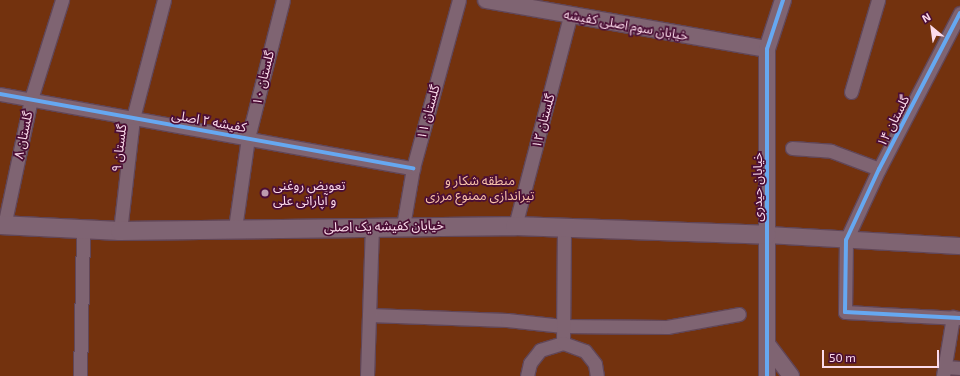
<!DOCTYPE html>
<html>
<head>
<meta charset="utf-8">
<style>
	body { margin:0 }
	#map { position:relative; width:960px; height:376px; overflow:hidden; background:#49283c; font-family:"Exo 2","Noto Sans Arabic",sans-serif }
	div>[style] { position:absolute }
	.green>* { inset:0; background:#73320e }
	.roads { filter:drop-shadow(1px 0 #614657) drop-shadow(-1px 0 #614657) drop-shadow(0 1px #614657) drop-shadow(0 -1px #614657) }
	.minor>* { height:13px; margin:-6.5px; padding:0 6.5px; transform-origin:6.5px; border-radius:6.5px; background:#7f6472 }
	.tertiary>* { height:16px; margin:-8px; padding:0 8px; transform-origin:8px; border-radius:8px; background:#7f6472 }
	.secondary>* { height:18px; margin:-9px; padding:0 9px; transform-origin:9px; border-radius:9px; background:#7f6473 }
	.cycleway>* { height:4px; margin:-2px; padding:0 2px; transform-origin:2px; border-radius:2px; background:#66a8f1 }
	.dots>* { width:11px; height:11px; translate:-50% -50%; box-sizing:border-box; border:2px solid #4b0e35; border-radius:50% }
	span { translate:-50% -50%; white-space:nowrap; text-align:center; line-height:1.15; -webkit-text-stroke:3.5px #4b0e35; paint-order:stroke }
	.street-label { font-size:13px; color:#fbdbeb }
	.park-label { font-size:13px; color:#f8c3a9 }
	.poi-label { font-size:13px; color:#fbdbeb }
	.left { translate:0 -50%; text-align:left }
	.north { position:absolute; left:912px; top:8px; width:40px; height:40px; -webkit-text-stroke:3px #4b0e35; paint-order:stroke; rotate:331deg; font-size:11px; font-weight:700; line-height:16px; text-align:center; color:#fbdbeb }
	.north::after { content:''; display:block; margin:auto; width:14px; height:18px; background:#fbdbeb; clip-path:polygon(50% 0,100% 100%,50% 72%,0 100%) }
	.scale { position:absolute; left:822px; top:350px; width:117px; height:18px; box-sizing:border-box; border:2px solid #fbdbeb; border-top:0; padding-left:5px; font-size:12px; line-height:14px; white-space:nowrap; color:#fbdbeb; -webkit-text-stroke:3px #4b0e35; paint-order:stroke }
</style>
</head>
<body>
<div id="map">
	<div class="green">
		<i style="clip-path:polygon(0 0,960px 0,960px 376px,0 376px)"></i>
	</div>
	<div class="roads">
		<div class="minor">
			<i style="left:960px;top:13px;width:176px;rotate:117.4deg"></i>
			<i style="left:879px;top:169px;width:78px;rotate:114.9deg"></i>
			<i style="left:846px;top:240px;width:72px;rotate:90.8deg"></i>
			<i style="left:845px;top:312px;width:115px;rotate:3deg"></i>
			<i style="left:851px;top:92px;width:96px;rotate:-73.6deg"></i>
			<i style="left:0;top:94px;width:420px;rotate:10.2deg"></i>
			<i style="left:792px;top:148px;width:39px;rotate:4deg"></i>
			<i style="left:831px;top:151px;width:51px;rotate:20.6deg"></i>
			<i style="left:4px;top:226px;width:130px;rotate:-78deg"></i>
			<i style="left:31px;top:99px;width:104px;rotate:-72.6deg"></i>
			<i style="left:403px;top:226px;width:59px;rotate:-80.2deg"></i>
			<i style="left:413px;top:168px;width:174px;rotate:-74.7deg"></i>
			<i style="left:515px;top:226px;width:217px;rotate:-75.3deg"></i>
			<i style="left:235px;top:228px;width:91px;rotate:-81.8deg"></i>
			<i style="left:248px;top:138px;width:142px;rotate:-75.8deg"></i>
			<i style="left:120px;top:231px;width:114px;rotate:-83.4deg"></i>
			<i style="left:133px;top:118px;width:122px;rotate:-75.3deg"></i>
			<i style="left:369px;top:315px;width:138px;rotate:2.1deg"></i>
			<i style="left:507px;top:320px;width:56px;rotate:6.1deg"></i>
			<i style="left:563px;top:326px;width:104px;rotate:0.6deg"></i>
			<i style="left:667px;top:327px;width:73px;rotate:-10.2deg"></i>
			<i style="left:563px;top:343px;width:115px;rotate:-89.5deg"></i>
			<i style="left:945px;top:367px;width:15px;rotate:4deg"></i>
			<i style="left:80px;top:376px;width:146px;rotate:-88.8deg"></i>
			<i style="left:367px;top:376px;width:150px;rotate:-88.1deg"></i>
			<i style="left:527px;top:376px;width:13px;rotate:-77deg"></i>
			<i style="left:530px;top:363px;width:16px;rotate:-52deg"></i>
			<i style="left:540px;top:350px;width:24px;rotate:-17deg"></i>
			<i style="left:563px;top:343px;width:23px;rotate:20deg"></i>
			<i style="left:585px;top:351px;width:16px;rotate:52deg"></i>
			<i style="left:595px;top:364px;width:12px;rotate:81deg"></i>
			<i style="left:943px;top:376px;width:60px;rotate:-80.4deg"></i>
		</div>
		<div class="tertiary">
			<i style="left:486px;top:0;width:285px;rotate:9.9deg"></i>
			<i style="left:767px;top:235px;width:193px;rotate:3.3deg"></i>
			<i style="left:767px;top:344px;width:40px;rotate:53deg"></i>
			<i style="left:767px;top:376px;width:327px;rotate:-90deg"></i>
			<i style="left:767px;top:49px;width:52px;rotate:-71.9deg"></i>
		</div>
		<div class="secondary">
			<i style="left:0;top:225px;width:120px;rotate:2.9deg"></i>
			<i style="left:120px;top:231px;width:395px;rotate:-0.7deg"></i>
			<i style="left:515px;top:226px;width:252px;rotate:2deg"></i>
		</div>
	</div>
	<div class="cycleway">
		<i style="left:960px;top:13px;width:176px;rotate:117.4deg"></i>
		<i style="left:879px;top:169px;width:78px;rotate:114.9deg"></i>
		<i style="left:846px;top:240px;width:72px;rotate:90.8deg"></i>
		<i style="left:845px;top:312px;width:115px;rotate:3deg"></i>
		<i style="left:0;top:94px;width:420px;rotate:10.2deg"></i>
		<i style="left:767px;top:376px;width:327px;rotate:-90deg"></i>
		<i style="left:767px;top:49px;width:52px;rotate:-71.9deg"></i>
	</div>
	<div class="dots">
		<i style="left:265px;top:193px;background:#bd9cae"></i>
	</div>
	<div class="street-label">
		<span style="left:626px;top:25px;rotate:10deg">خیابان سوم اصلی کفیشه</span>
		<span style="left:263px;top:78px;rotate:-76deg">گلستان ۱۰</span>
		<span style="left:428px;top:112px;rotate:-75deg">گلستان ۱۱</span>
		<span style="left:209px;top:121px;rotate:10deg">کفیشه ۲ اصلی</span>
		<span style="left:543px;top:121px;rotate:-75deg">گلستان ۱۲</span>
		<span style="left:893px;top:121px;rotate:-63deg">گلستان ۱۴</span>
		<span style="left:23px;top:135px;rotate:-78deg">گلستان ۸</span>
		<span style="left:119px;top:148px;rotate:-83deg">گلستان ۹</span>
		<span style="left:757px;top:187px;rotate:-90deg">خیابان حیدری</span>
		<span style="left:384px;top:226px;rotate:-1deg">خیابان کفیشه یک اصلی</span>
	</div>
	<div class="park-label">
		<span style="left:480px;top:188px">منطقه شکار و<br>تیراندازی ممنوع مرزی</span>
	</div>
	<div class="poi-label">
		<span class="left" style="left:273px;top:193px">تعویض روغنی<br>و آپاراتی علی</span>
	</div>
	<div class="north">N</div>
	<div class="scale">50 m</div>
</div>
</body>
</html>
